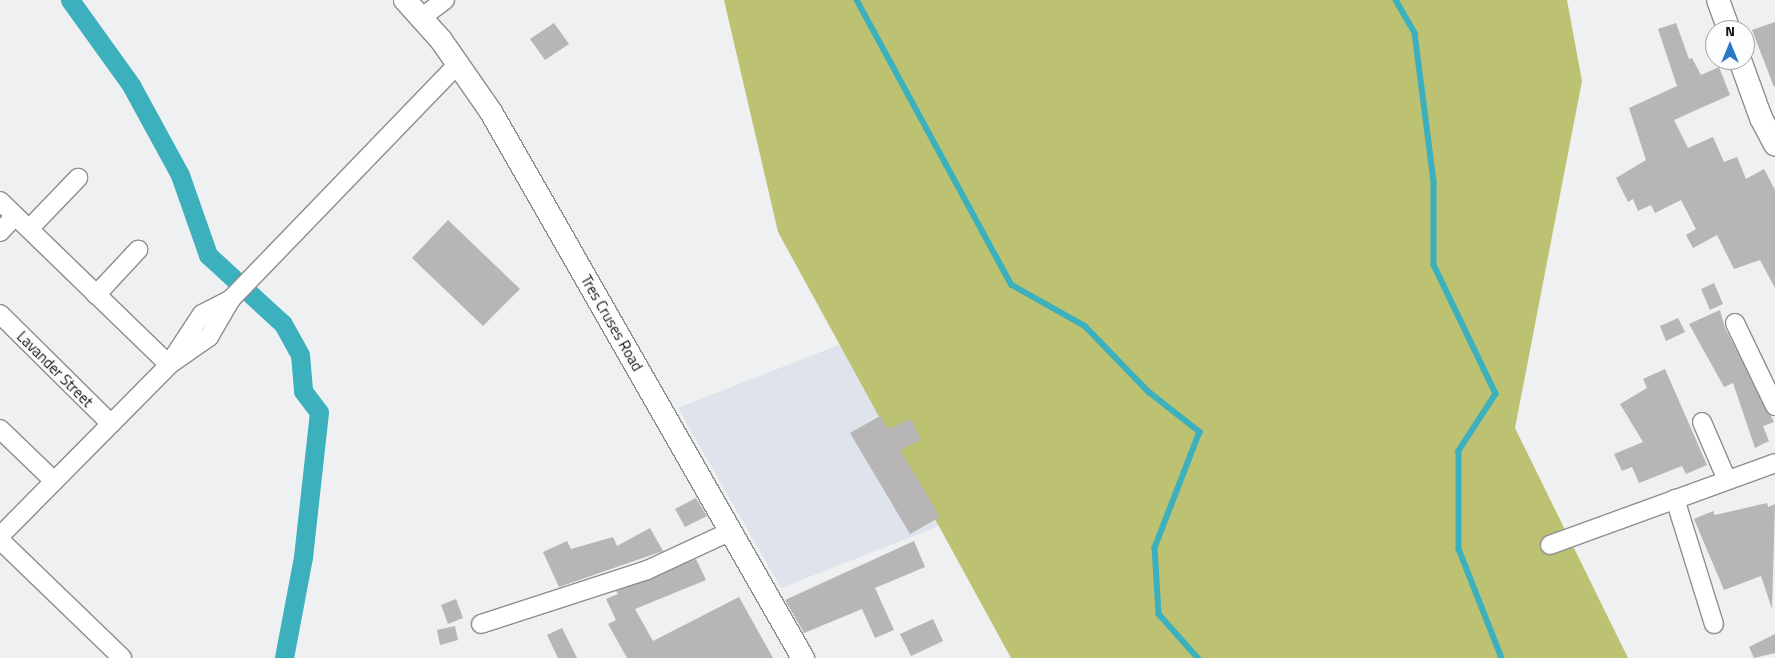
<!DOCTYPE html>
<html>
<head>
<meta charset="utf-8">
<style>
	body { margin:0 }
	#map { position:relative; width:1775px; height:658px; overflow:hidden; background:#eff0f1; font-family:"Titillium Web",sans-serif }
	div>[style] { position:absolute }
	.built>* { inset:0; background:#dfe3eb }
	.forest>* { inset:0; background:#bdc273 }
	.stream>* { height:5.5px; margin:-2.75px; padding:0 2.75px; transform-origin:2.75px; border-radius:2.75px; background:#3cb0bc }
	.canal>* { height:19px; margin:-9.5px; padding:0 9.5px; transform-origin:9.5px; border-radius:9.5px; background:#3cb0bc }
	.building>* { inset:0; background:#b7b5b5 }
	.roads { filter:drop-shadow(1px 0 #8d8e8f) drop-shadow(-1px 0 #8d8e8f) drop-shadow(0 1px #8d8e8f) drop-shadow(0 -1px #8d8e8f) }
	.minor>* { height:18px; margin:-9px; padding:0 9px; transform-origin:9px; border-radius:9px; background:#fff }
	.major>* { height:22px; margin:-11px; padding:0 11px; transform-origin:11px; border-radius:11px; background:#fff }
	span { translate:-50% -50%; white-space:nowrap; text-align:center; line-height:1.15; -webkit-text-stroke:5px #fcfdfe; paint-order:stroke }
	.street-label { font-size:15px; color:#141415 }
	.north { position:absolute; left:1705px; top:20px; width:50px; height:50px; box-sizing:border-box; background:#fcfdfe; border:1px solid #9fa0a1; border-radius:50%; rotate:0deg; font-size:14px; font-weight:700; line-height:20px; text-align:center; color:#141415 }
	.north::after { content:''; display:block; margin:auto; width:18px; height:22px; background:#2978c7; clip-path:polygon(50% 0,100% 100%,50% 72%,0 100%) }
</style>
</head>
<body>
<div id="map">
	<div class="built">
		<i style="clip-path:polygon(869px 333px,972px 513px,781px 588px,678px 408px)"></i>
	</div>
	<div class="forest">
		<i style="clip-path:polygon(724px 0,1567px 0,1582px 81px,1515px 428px,1628px 658px,1011px 658px,778px 232px)"></i>
	</div>
	<div class="stream">
		<i style="left:857px;top:0;width:324px;rotate:61.5deg"></i>
		<i style="left:1012px;top:285px;width:84px;rotate:29.3deg"></i>
		<i style="left:1085px;top:326px;width:92px;rotate:45.9deg"></i>
		<i style="left:1149px;top:392px;width:65px;rotate:38.1deg"></i>
		<i style="left:1200px;top:432px;width:124px;rotate:111.2deg"></i>
		<i style="left:1155px;top:548px;width:66px;rotate:86.5deg"></i>
		<i style="left:1159px;top:614px;width:59px;rotate:48.4deg"></i>
		<i style="left:1396px;top:0;width:38px;rotate:60deg"></i>
		<i style="left:1415px;top:33px;width:149px;rotate:82.7deg"></i>
		<i style="left:1434px;top:181px;width:84px;rotate:90deg"></i>
		<i style="left:1434px;top:265px;width:143px;rotate:64.3deg"></i>
		<i style="left:1496px;top:394px;width:68px;rotate:123deg"></i>
		<i style="left:1459px;top:451px;width:98px;rotate:90deg"></i>
		<i style="left:1459px;top:549px;width:117px;rotate:68.5deg"></i>
	</div>
	<div class="canal">
		<i style="left:70px;top:0;width:105px;rotate:54.3deg"></i>
		<i style="left:131px;top:85px;width:102px;rotate:61.4deg"></i>
		<i style="left:180px;top:175px;width:85px;rotate:70.7deg"></i>
		<i style="left:208px;top:255px;width:102px;rotate:42.6deg"></i>
		<i style="left:283px;top:324px;width:35px;rotate:61deg"></i>
		<i style="left:300px;top:355px;width:36px;rotate:85deg"></i>
		<i style="left:303px;top:391px;width:26px;rotate:53deg"></i>
		<i style="left:319px;top:412px;width:146px;rotate:96.3deg"></i>
		<i style="left:303px;top:557px;width:103px;rotate:100.7deg"></i>
	</div>
	<div class="building">
		<i style="clip-path:polygon(1775px 22px,1775px 86px,1774px 87px,1752px 30px)"></i>
		<i style="clip-path:polygon(554px 23px,569px 44px,545px 60px,530px 39px)"></i>
		<i style="clip-path:polygon(1676px 23px,1689px 59px,1692px 58px,1701px 75px,1719px 67px,1730px 95px,1674px 120px,1688px 148px,1713px 137px,1724px 162px,1737px 157px,1746px 179px,1764px 169px,1775px 190px,1775px 288px,1760px 260px,1734px 269px,1717px 235px,1693px 248px,1686px 235px,1696px 229px,1681px 200px,1655px 213px,1651px 205px,1638px 211px,1633px 199px,1628px 202px,1616px 178px,1646px 160px,1629px 108px,1677px 86px,1658px 29px)"></i>
		<i style="clip-path:polygon(448px 220px,520px 289px,483px 326px,412px 258px)"></i>
		<i style="clip-path:polygon(1714px 283px,1723px 304px,1710px 310px,1701px 289px)"></i>
		<i style="clip-path:polygon(1720px 310px,1725px 328px,1774px 422px,1763px 426px,1769px 441px,1755px 448px,1733px 383px,1724px 387px,1689px 324px)"></i>
		<i style="clip-path:polygon(1678px 318px,1685px 332px,1666px 341px,1660px 326px)"></i>
		<i style="clip-path:polygon(1665px 369px,1707px 465px,1686px 474px,1682px 466px,1639px 483px,1632px 467px,1622px 471px,1614px 454px,1643px 442px,1620px 404px,1647px 388px,1643px 379px)"></i>
		<i style="clip-path:polygon(880px 416px,888px 429px,911px 419px,921px 440px,900px 450px,940px 517px,910px 534px,850px 433px)"></i>
		<i style="clip-path:polygon(696px 498px,707px 516px,685px 527px,675px 509px)"></i>
		<i style="clip-path:polygon(1767px 503px,1768px 507px,1775px 504px,1772px 609px,1761px 576px,1724px 590px,1694px 519px,1713px 511px,1715px 515px)"></i>
		<i style="clip-path:polygon(650px 528px,663px 551px,559px 587px,543px 552px,567px 541px,571px 549px,613px 537px,617px 546px)"></i>
		<i style="clip-path:polygon(914px 541px,925px 567px,875px 588px,894px 630px,875px 638px,862px 609px,804px 633px,785px 600px)"></i>
		<i style="clip-path:polygon(696px 559px,706px 580px,635px 609px,653px 641px,739px 597px,773px 658px,627px 658px,608px 624px,616px 620px,606px 599px,618px 594px,616px 591px)"></i>
		<i style="clip-path:polygon(456px 599px,463px 618px,448px 624px,441px 605px)"></i>
		<i style="clip-path:polygon(933px 619px,943px 641px,911px 656px,900px 634px)"></i>
		<i style="clip-path:polygon(455px 626px,458px 640px,440px 645px,437px 630px)"></i>
		<i style="clip-path:polygon(562px 628px,577px 658px,558px 658px,547px 635px)"></i>
		<i style="clip-path:polygon(1775px 634px,1775px 653px,1754px 658px,1749px 647px)"></i>
	</div>
	<div class="roads">
		<div class="minor">
			<i style="left:421px;top:18px;width:30px;rotate:-37deg"></i>
			<i style="left:0;top:201px;width:235px;rotate:44.1deg"></i>
			<i style="left:29px;top:229px;width:71px;rotate:-46.1deg"></i>
			<i style="left:0;top:232px;width:22px;rotate:-47deg"></i>
			<i style="left:96px;top:295px;width:62px;rotate:-47deg"></i>
			<i style="left:0;top:314px;width:156px;rotate:44.7deg"></i>
			<i style="left:1735px;top:323px;width:92px;rotate:64.3deg"></i>
			<i style="left:171px;top:361px;width:56px;rotate:-56.6deg"></i>
			<i style="left:202px;top:314px;width:33px;rotate:-27deg"></i>
			<i style="left:1702px;top:422px;width:63px;rotate:66.7deg"></i>
			<i style="left:0;top:429px;width:75px;rotate:43.9deg"></i>
			<i style="left:1675px;top:499px;width:131px;rotate:72.7deg"></i>
			<i style="left:0;top:536px;width:240px;rotate:-45.3deg"></i>
			<i style="left:169px;top:365px;width:49px;rotate:-35deg"></i>
			<i style="left:209px;top:337px;width:44px;rotate:-59.9deg"></i>
			<i style="left:231px;top:299px;width:327px;rotate:-46deg"></i>
			<i style="left:0;top:540px;width:170px;rotate:44deg"></i>
			<i style="left:1550px;top:545px;width:239px;rotate:-20deg"></i>
			<i style="left:481px;top:624px;width:175px;rotate:-18deg"></i>
			<i style="left:647px;top:570px;width:93px;rotate:-24.9deg"></i>
		</div>
		<div class="major">
			<i style="left:405px;top:0;width:54px;rotate:48deg"></i>
			<i style="left:441px;top:40px;width:88px;rotate:55.2deg"></i>
			<i style="left:491px;top:112px;width:629px;rotate:60.26deg"></i>
			<i style="left:1718px;top:0;width:32px;rotate:70deg"></i>
			<i style="left:1740px;top:60px;width:62px;rotate:70.1deg"></i>
			<i style="left:1761px;top:118px;width:30px;rotate:62deg"></i>
		</div>
	</div>
	<div class="street-label">
		<span style="left:612px;top:323px;rotate:60deg">Tres Cruses Road</span>
		<span style="left:55px;top:369px;rotate:45deg">Lavander Street</span>
	</div>
	<div class="north">N</div>
</div>
</body>
</html>
